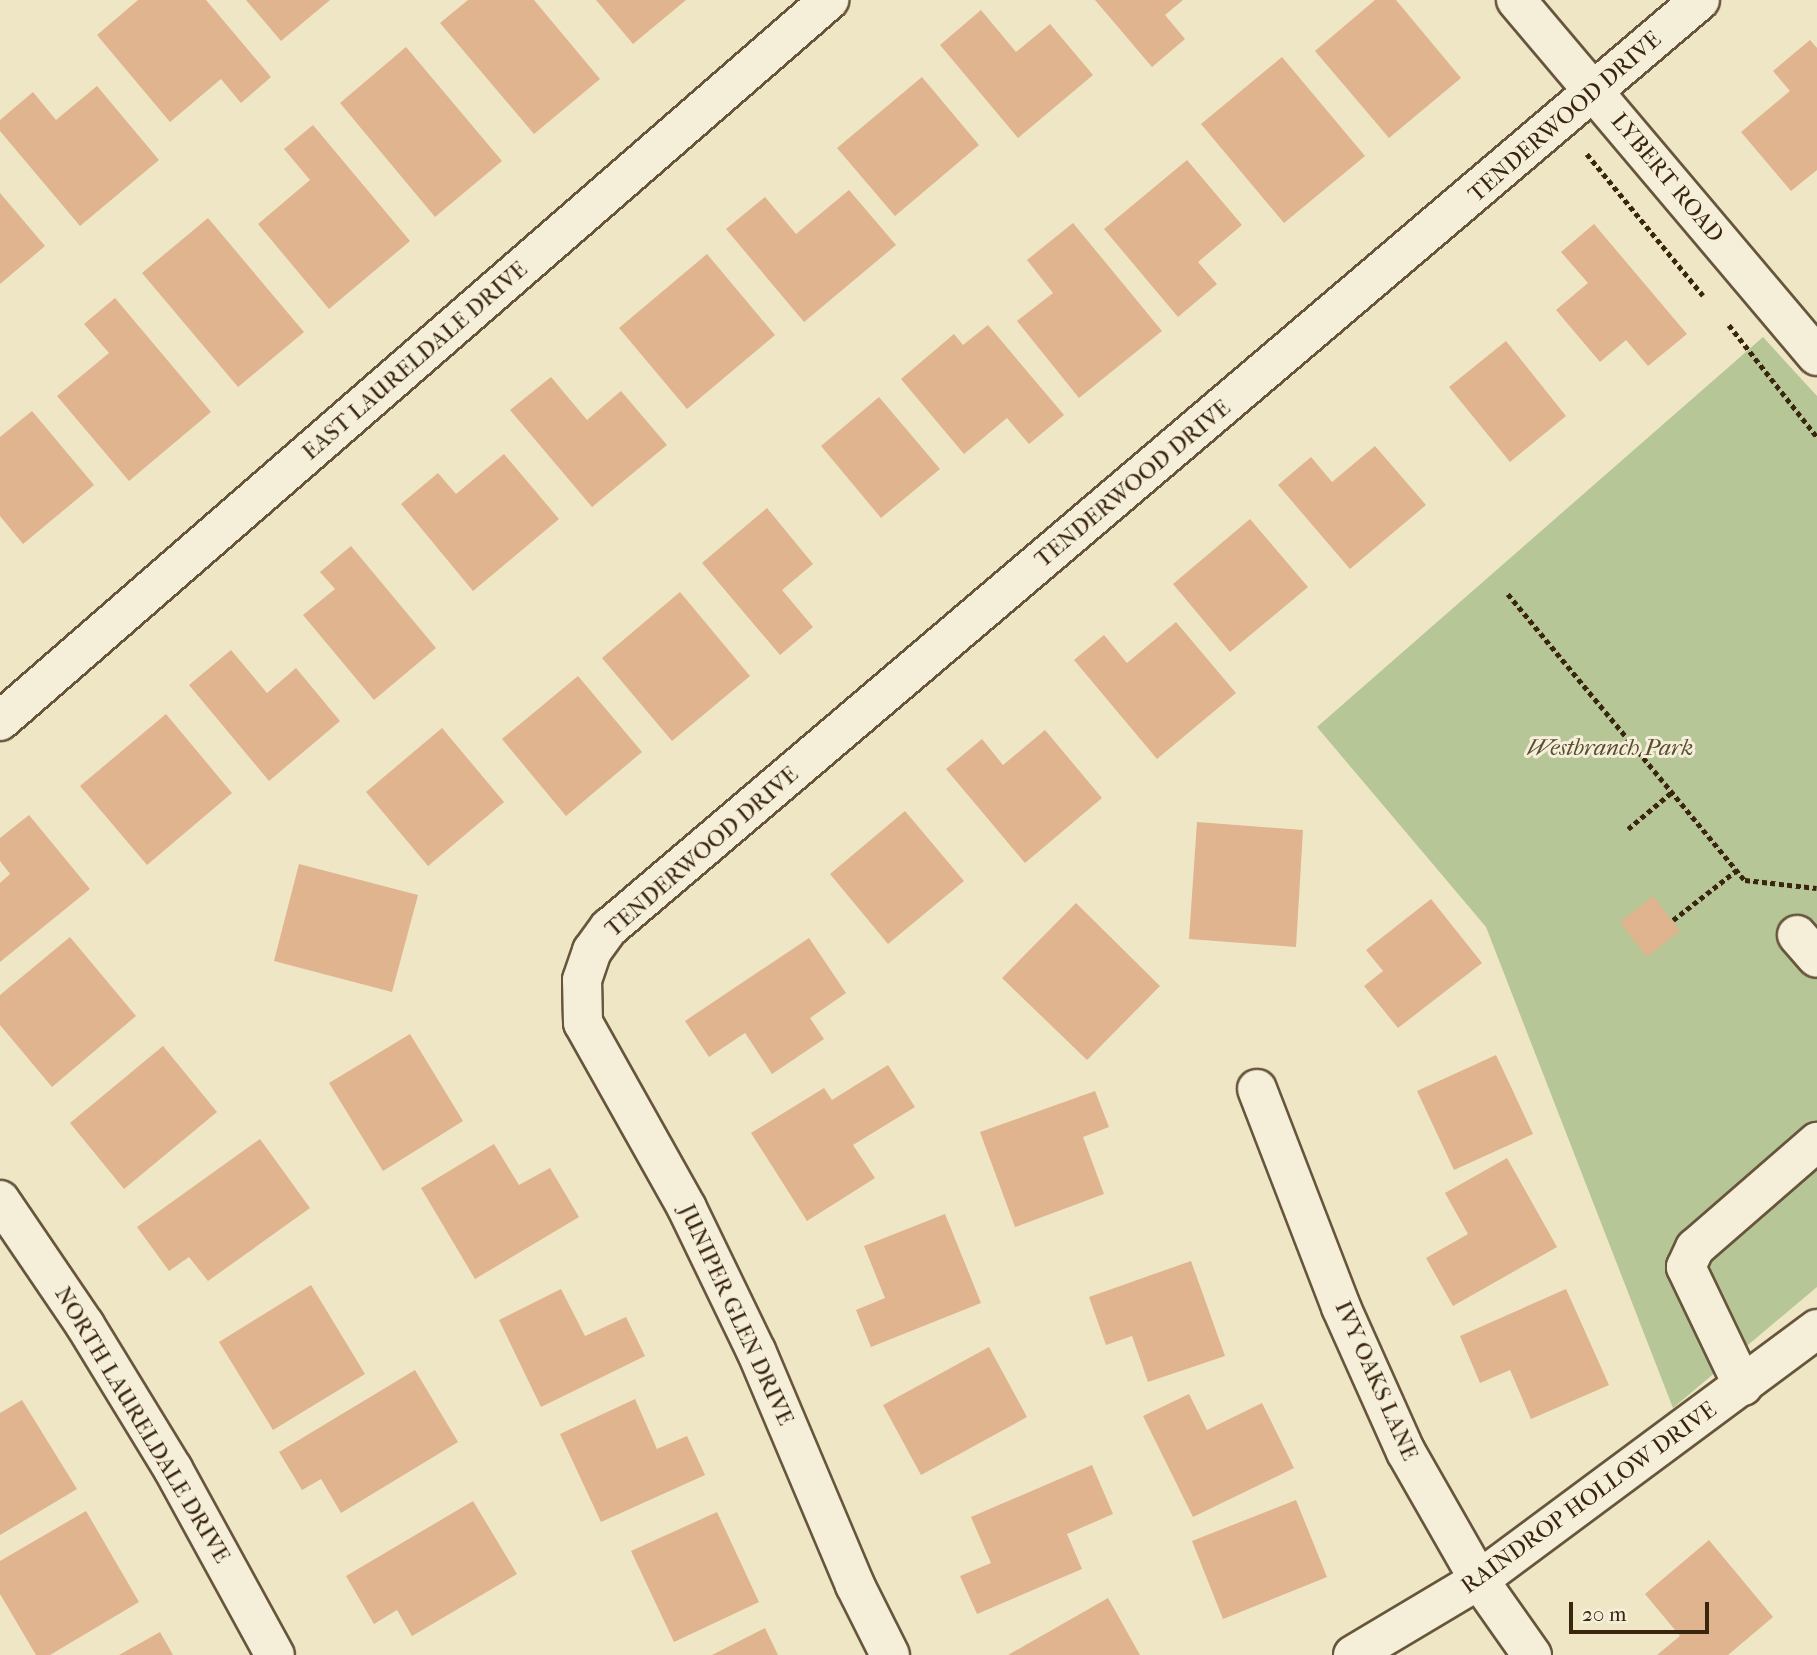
<!DOCTYPE html>
<html>
<head>
<meta charset="utf-8">
<style>
	body { margin:0 }
	#map { position:relative; width:1817px; height:1655px; overflow:hidden; background:#efe6c6; font-family:"IM FELL French Canon",serif }
	div>[style] { position:absolute }
	.green>* { inset:0; background:#b7c697 }
	.building>* { inset:0; background:#dfb48e }
	.path>* { height:4.5px; margin-top:-2.25px; transform-origin:0; background:repeating-linear-gradient(90deg,#3a250e 0 5px,transparent 0 8.5px) }
	.roads { filter:drop-shadow(2px 0 #67553c) drop-shadow(-2px 0 #67553c) drop-shadow(0 2px #67553c) drop-shadow(0 -2px #67553c) }
	.minor>* { height:38px; margin:-19px; padding:0 19px; transform-origin:19px; border-radius:19px; background:#f5efda }
	span { translate:-50% -50%; white-space:nowrap; text-align:center; line-height:1.15; -webkit-text-stroke:6px #f5efda; paint-order:stroke }
	.street-label { font-size:23px; color:#3a250e }
	.park-label { font-size:23px; color:#594d30; font-style:italic }
	.scale { position:absolute; left:1569px; top:1602px; width:140px; height:32px; box-sizing:border-box; border:4px solid #3a250e; border-top:0; padding-left:9px; font-size:21px; line-height:24px; white-space:nowrap; color:#3a250e; -webkit-text-stroke:5px #f5efda; paint-order:stroke }
</style>
</head>
<body>
<div id="map">
	<div class="green">
		<i style="clip-path:polygon(1763px 337px,1817px 396px,1817px 1287px,1673px 1408px,1486px 927px,1317px 727px)"></i>
	</div>
	<div class="building">
		<i style="clip-path:polygon(138px 0,206px 0,271px 77px,241px 103px,221px 79px,170px 122px,97px 35px)"></i>
		<i style="clip-path:polygon(246px 0,330px 0,281px 41px)"></i>
		<i style="clip-path:polygon(468px 0,534px 0,600px 79px,534px 134px,440px 23px)"></i>
		<i style="clip-path:polygon(596px 0,686px 0,633px 44px)"></i>
		<i style="clip-path:polygon(1095px 0,1183px 0,1165px 15px,1185px 39px,1152px 67px)"></i>
		<i style="clip-path:polygon(1375px 0,1396px 0,1461px 78px,1389px 138px,1315px 51px)"></i>
		<i style="clip-path:polygon(981px 10px,1016px 52px,1050px 24px,1093px 75px,1018px 138px,940px 45px)"></i>
		<i style="clip-path:polygon(1810px 40px,1817px 48px,1817px 170px,1791px 191px,1741px 132px,1790px 91px,1773px 71px)"></i>
		<i style="clip-path:polygon(406px 47px,502px 161px,435px 217px,340px 103px)"></i>
		<i style="clip-path:polygon(1282px 57px,1365px 156px,1284px 223px,1201px 124px)"></i>
		<i style="clip-path:polygon(922px 77px,979px 145px,895px 216px,837px 148px)"></i>
		<i style="clip-path:polygon(97px 86px,159px 160px,80px 226px,0 131px,0 120px,33px 92px,56px 120px)"></i>
		<i style="clip-path:polygon(313px 125px,410px 241px,329px 309px,258px 224px,310px 180px,284px 149px)"></i>
		<i style="clip-path:polygon(1187px 160px,1242px 225px,1198px 262px,1217px 284px,1178px 317px,1104px 229px)"></i>
		<i style="clip-path:polygon(849px 190px,896px 245px,804px 322px,726px 229px,765px 197px,796px 234px)"></i>
		<i style="clip-path:polygon(0 193px,45px 246px,0 284px)"></i>
		<i style="clip-path:polygon(208px 218px,304px 332px,238px 387px,142px 273px)"></i>
		<i style="clip-path:polygon(1073px 223px,1162px 331px,1079px 398px,1017px 321px,1053px 293px,1027px 260px)"></i>
		<i style="clip-path:polygon(1594px 224px,1687px 334px,1648px 366px,1626px 340px,1600px 362px,1556px 310px,1588px 283px,1561px 252px)"></i>
		<i style="clip-path:polygon(707px 254px,775px 335px,687px 409px,619px 328px)"></i>
		<i style="clip-path:polygon(115px 298px,211px 412px,129px 481px,57px 396px,109px 353px,84px 324px)"></i>
		<i style="clip-path:polygon(988px 325px,1064px 415px,1029px 444px,1007px 418px,964px 454px,901px 379px,954px 334px,963px 345px)"></i>
		<i style="clip-path:polygon(1506px 341px,1566px 416px,1510px 462px,1449px 387px)"></i>
		<i style="clip-path:polygon(551px 377px,587px 420px,621px 391px,667px 445px,592px 507px,510px 410px)"></i>
		<i style="clip-path:polygon(879px 397px,940px 469px,881px 518px,821px 446px)"></i>
		<i style="clip-path:polygon(32px 411px,94px 485px,23px 544px,0 516px,0 437px)"></i>
		<i style="clip-path:polygon(1375px 446px,1426px 505px,1350px 569px,1278px 485px,1311px 457px,1332px 482px)"></i>
		<i style="clip-path:polygon(504px 454px,559px 519px,473px 591px,401px 504px,438px 473px,456px 494px)"></i>
		<i style="clip-path:polygon(767px 508px,813px 564px,782px 590px,813px 627px,780px 655px,702px 563px)"></i>
		<i style="clip-path:polygon(1250px 519px,1308px 587px,1230px 652px,1173px 584px)"></i>
		<i style="clip-path:polygon(351px 546px,436px 648px,374px 700px,303px 615px,335px 589px,320px 572px)"></i>
		<i style="clip-path:polygon(680px 592px,750px 676px,672px 741px,602px 658px)"></i>
		<i style="clip-path:polygon(1176px 622px,1236px 693px,1157px 759px,1074px 660px,1104px 635px,1127px 663px)"></i>
		<i style="clip-path:polygon(231px 650px,267px 693px,296px 668px,340px 721px,269px 781px,189px 685px)"></i>
		<i style="clip-path:polygon(578px 676px,642px 752px,566px 816px,502px 739px)"></i>
		<i style="clip-path:polygon(166px 714px,232px 793px,147px 865px,80px 786px)"></i>
		<i style="clip-path:polygon(442px 728px,504px 802px,428px 866px,366px 792px)"></i>
		<i style="clip-path:polygon(1045px 730px,1102px 798px,1025px 863px,946px 769px,982px 739px,1003px 765px)"></i>
		<i style="clip-path:polygon(905px 811px,964px 881px,888px 944px,830px 874px)"></i>
		<i style="clip-path:polygon(29px 815px,90px 889px,0 962px,0 883px,10px 874px,0 861px,0 838px)"></i>
		<i style="clip-path:polygon(1197px 822px,1303px 830px,1296px 947px,1189px 939px)"></i>
		<i style="clip-path:polygon(299px 864px,418px 895px,392px 992px,274px 961px)"></i>
		<i style="clip-path:polygon(1653px 896px,1680px 931px,1647px 957px,1620px 922px)"></i>
		<i style="clip-path:polygon(1431px 899px,1482px 963px,1398px 1028px,1364px 986px,1383px 971px,1366px 950px)"></i>
		<i style="clip-path:polygon(1076px 903px,1160px 986px,1087px 1060px,1002px 978px)"></i>
		<i style="clip-path:polygon(70px 937px,136px 1016px,52px 1087px,0 1025px,0 995px)"></i>
		<i style="clip-path:polygon(809px 938px,846px 993px,810px 1018px,824px 1039px,772px 1074px,745px 1033px,709px 1057px,685px 1021px)"></i>
		<i style="clip-path:polygon(410px 1034px,463px 1121px,383px 1171px,329px 1083px)"></i>
		<i style="clip-path:polygon(163px 1046px,217px 1112px,124px 1189px,70px 1123px)"></i>
		<i style="clip-path:polygon(1496px 1055px,1533px 1134px,1454px 1170px,1417px 1091px)"></i>
		<i style="clip-path:polygon(888px 1065px,915px 1107px,853px 1145px,875px 1178px,807px 1221px,751px 1133px,824px 1088px,832px 1100px)"></i>
		<i style="clip-path:polygon(1095px 1091px,1109px 1127px,1083px 1137px,1104px 1194px,1015px 1227px,980px 1132px)"></i>
		<i style="clip-path:polygon(260px 1139px,310px 1208px,208px 1281px,189px 1257px,169px 1271px,137px 1227px)"></i>
		<i style="clip-path:polygon(494px 1144px,519px 1185px,550px 1168px,579px 1217px,475px 1279px,421px 1188px)"></i>
		<i style="clip-path:polygon(1507px 1158px,1557px 1247px,1453px 1306px,1426px 1258px,1468px 1234px,1445px 1193px)"></i>
		<i style="clip-path:polygon(945px 1214px,981px 1303px,871px 1347px,856px 1310px,885px 1298px,864px 1246px)"></i>
		<i style="clip-path:polygon(1191px 1261px,1225px 1356px,1148px 1382px,1132px 1336px,1106px 1345px,1089px 1297px)"></i>
		<i style="clip-path:polygon(311px 1285px,365px 1374px,273px 1430px,219px 1342px)"></i>
		<i style="clip-path:polygon(561px 1289px,585px 1336px,626px 1317px,645px 1356px,541px 1407px,499px 1320px)"></i>
		<i style="clip-path:polygon(1566px 1289px,1609px 1385px,1531px 1419px,1510px 1370px,1480px 1383px,1460px 1336px)"></i>
		<i style="clip-path:polygon(989px 1347px,1027px 1417px,921px 1475px,883px 1405px)"></i>
		<i style="clip-path:polygon(415px 1370px,458px 1442px,341px 1513px,321px 1479px,302px 1490px,279px 1452px)"></i>
		<i style="clip-path:polygon(1189px 1394px,1207px 1430px,1262px 1403px,1294px 1468px,1193px 1517px,1143px 1416px)"></i>
		<i style="clip-path:polygon(635px 1399px,657px 1449px,687px 1436px,705px 1475px,601px 1522px,560px 1434px)"></i>
		<i style="clip-path:polygon(22px 1400px,77px 1489px,0 1535px,0 1413px)"></i>
		<i style="clip-path:polygon(1092px 1465px,1113px 1514px,1067px 1534px,1082px 1569px,977px 1614px,960px 1576px,991px 1563px,971px 1517px)"></i>
		<i style="clip-path:polygon(1296px 1500px,1327px 1577px,1223px 1619px,1192px 1541px)"></i>
		<i style="clip-path:polygon(473px 1501px,517px 1574px,412px 1636px,397px 1610px,374px 1624px,346px 1576px)"></i>
		<i style="clip-path:polygon(86px 1511px,139px 1602px,50px 1655px,36px 1655px,0 1594px,0 1561px)"></i>
		<i style="clip-path:polygon(717px 1512px,759px 1602px,674px 1642px,631px 1551px)"></i>
		<i style="clip-path:polygon(1709px 1540px,1773px 1617px,1728px 1655px,1657px 1655px,1680px 1636px,1645px 1594px)"></i>
		<i style="clip-path:polygon(1108px 1598px,1140px 1655px,1008px 1655px)"></i>
		<i style="clip-path:polygon(765px 1628px,778px 1655px,712px 1655px)"></i>
		<i style="clip-path:polygon(160px 1632px,173px 1655px,119px 1655px)"></i>
	</div>
	<div class="path">
		<i style="left:1587px;top:154px;width:183px;rotate:50.6deg"></i>
		<i style="left:1729px;top:325px;width:142px;rotate:51.8deg"></i>
		<i style="left:1508px;top:594px;width:371px;rotate:50.4deg"></i>
		<i style="left:1745px;top:880px;width:72px;rotate:6.3deg"></i>
		<i style="left:1628px;top:829px;width:57px;rotate:-40.1deg"></i>
		<i style="left:1673px;top:920px;width:81px;rotate:-38deg"></i>
	</div>
	<div class="roads">
		<div class="minor">
			<i style="left:1516px;top:0;width:466px;rotate:49.8deg"></i>
			<i style="left:0;top:721px;width:1099px;rotate:-41.01deg"></i>
			<i style="left:1797px;top:935px;width:30px;rotate:49deg"></i>
			<i style="left:1257px;top:1089px;width:234px;rotate:68.9deg"></i>
			<i style="left:1341px;top:1307px;width:159px;rotate:65.9deg"></i>
			<i style="left:1406px;top:1452px;width:147px;rotate:60.3deg"></i>
			<i style="left:1479px;top:1580px;width:92px;rotate:54.8deg"></i>
			<i style="left:0;top:1200px;width:151px;rotate:55.8deg"></i>
			<i style="left:85px;top:1325px;width:169px;rotate:58.6deg"></i>
			<i style="left:173px;top:1469px;width:212px;rotate:61.3deg"></i>
			<i style="left:1743px;top:1386px;width:132px;rotate:-115.6deg"></i>
			<i style="left:1686px;top:1267px;width:21px;rotate:-65deg"></i>
			<i style="left:1695px;top:1248px;width:162px;rotate:-41deg"></i>
			<i style="left:890px;top:1655px;width:78px;rotate:-116.6deg"></i>
			<i style="left:855px;top:1585px;width:254px;rotate:-112.9deg"></i>
			<i style="left:756px;top:1351px;width:159px;rotate:-115.8deg"></i>
			<i style="left:687px;top:1208px;width:212px;rotate:-119.3deg"></i>
			<i style="left:583px;top:1023px;width:43px;rotate:-91.3deg"></i>
			<i style="left:582px;top:980px;width:31px;rotate:-71deg"></i>
			<i style="left:592px;top:951px;width:29px;rotate:-54deg"></i>
			<i style="left:609px;top:928px;width:1432px;rotate:-40.38deg"></i>
			<i style="left:1353px;top:1655px;width:147px;rotate:-30.8deg"></i>
			<i style="left:1479px;top:1580px;width:421px;rotate:-36.6deg"></i>
		</div>
	</div>
	<div class="street-label">
		<span style="left:1565px;top:117px;rotate:-41deg">TENDERWOOD DRIVE</span>
		<span style="left:1667px;top:178px;rotate:50deg">LYBERT ROAD</span>
		<span style="left:415px;top:361px;rotate:-41deg">EAST LAURELDALE DRIVE</span>
		<span style="left:1133px;top:484px;rotate:-40deg">TENDERWOOD DRIVE</span>
		<span style="left:702px;top:852px;rotate:-41deg">TENDERWOOD DRIVE</span>
		<span style="left:736px;top:1315px;rotate:65deg">JUNIPER GLEN DRIVE</span>
		<span style="left:1376px;top:1381px;rotate:66deg">IVY OAKS LANE</span>
		<span style="left:142px;top:1425px;rotate:59deg">NORTH LAURELDALE DRIVE</span>
		<span style="left:1589px;top:1498px;rotate:-36deg">RAINDROP HOLLOW DRIVE</span>
	</div>
	<div class="park-label">
		<span style="left:1610px;top:748px">Westbranch Park</span>
	</div>
	<div class="scale">20 m</div>
</div>
</body>
</html>
